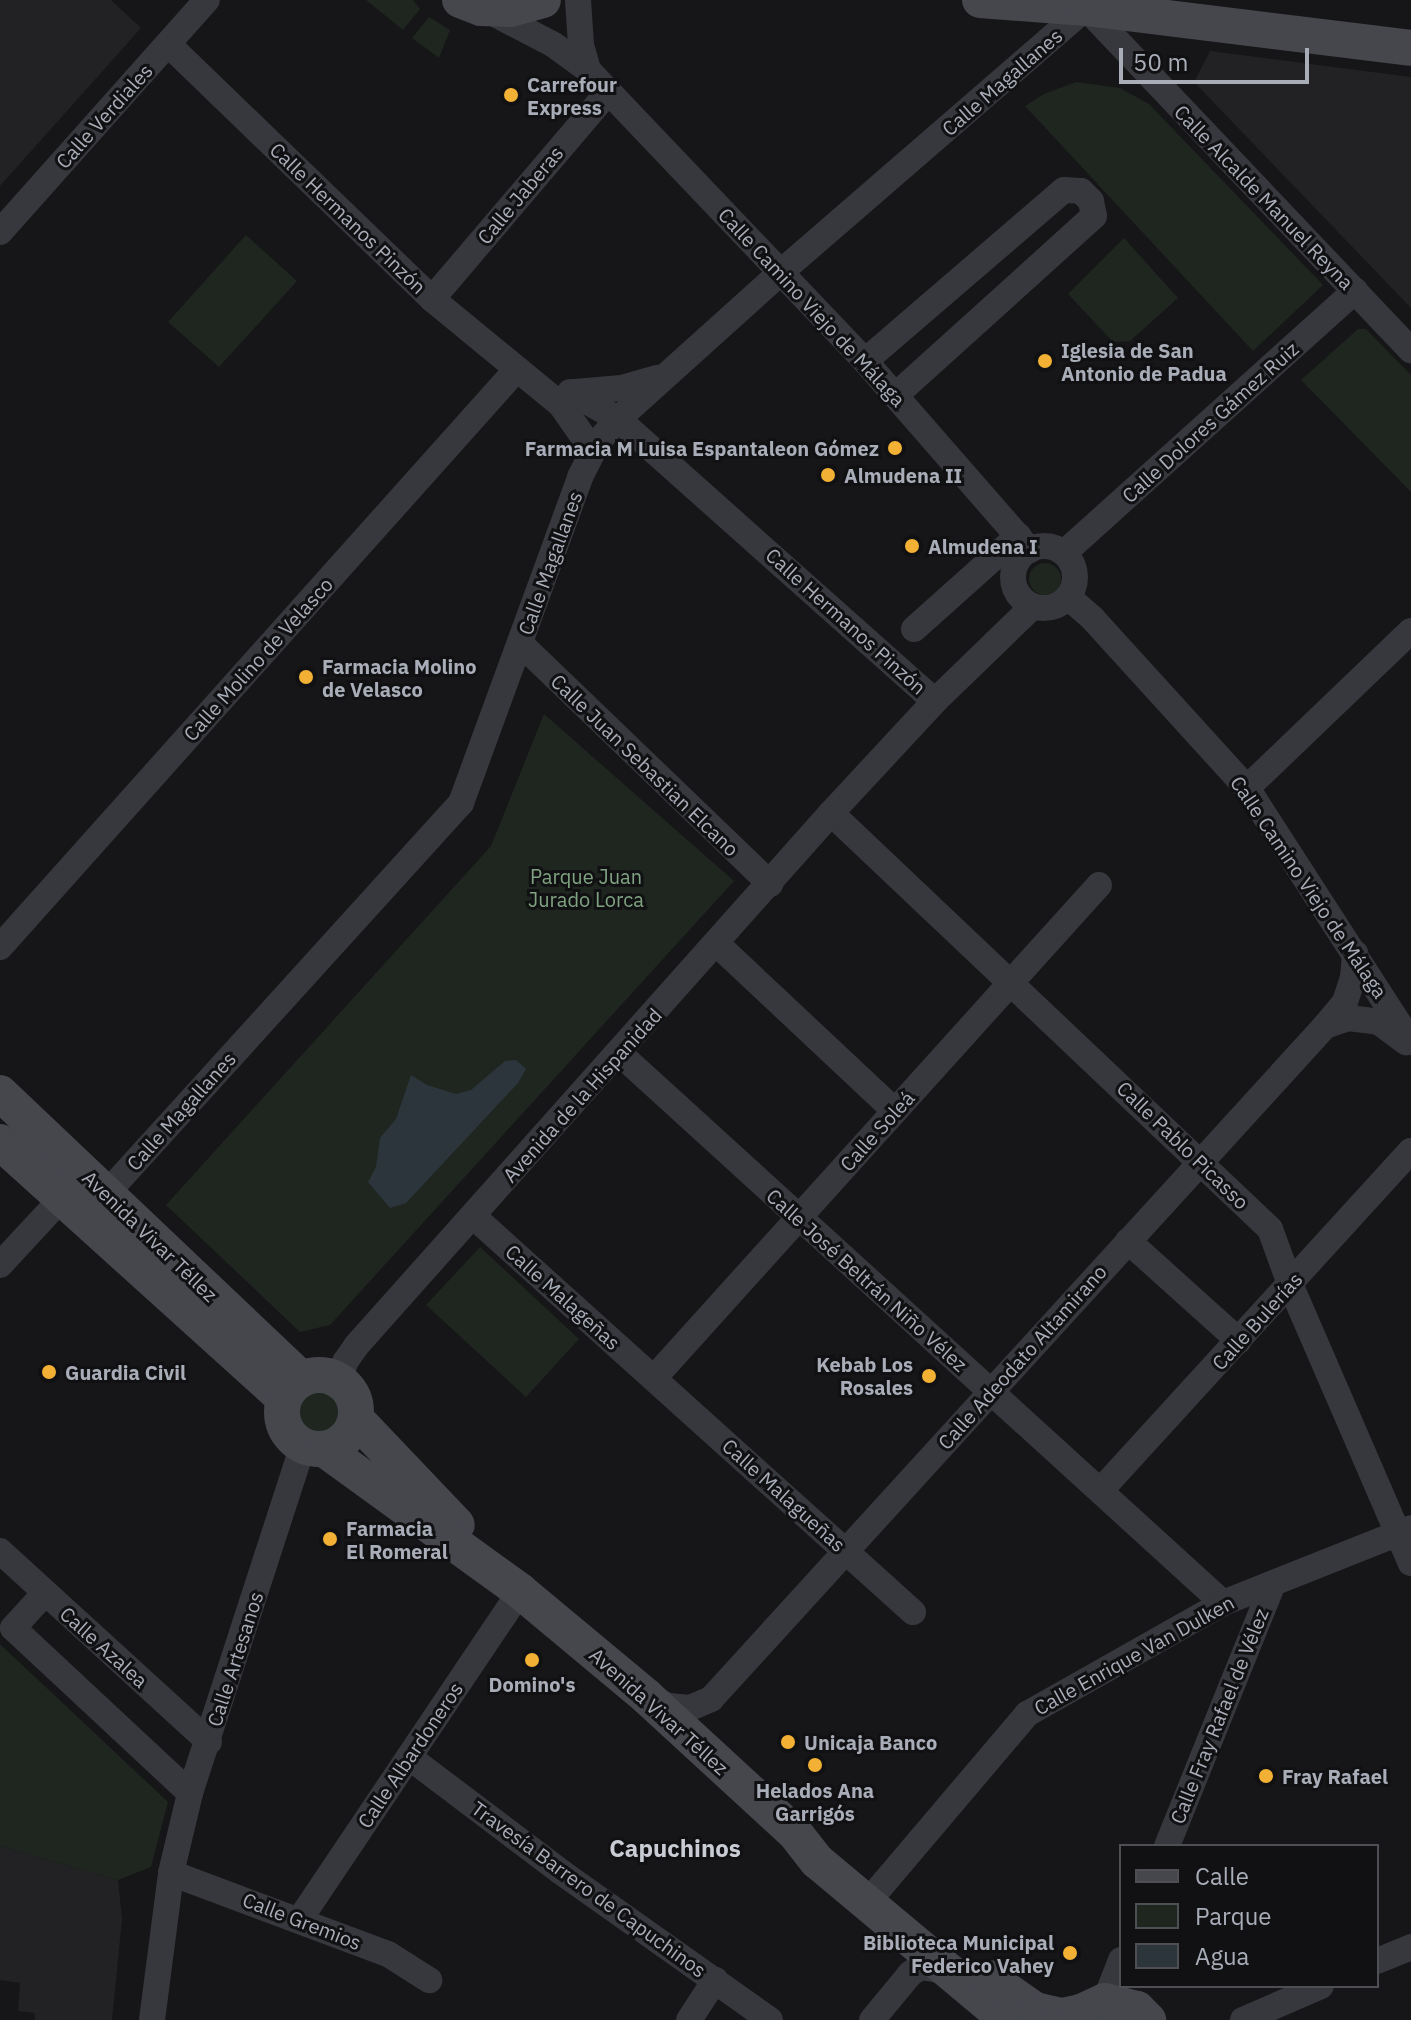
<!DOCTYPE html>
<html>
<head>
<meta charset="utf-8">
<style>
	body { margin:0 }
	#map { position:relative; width:1411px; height:2020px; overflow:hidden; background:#161618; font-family:"IBM Plex Sans",sans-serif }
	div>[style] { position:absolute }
	.built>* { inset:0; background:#222225 }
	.green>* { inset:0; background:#1e261f }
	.round { border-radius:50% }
	.water>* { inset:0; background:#2c353c }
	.street>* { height:26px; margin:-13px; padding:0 13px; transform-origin:13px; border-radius:13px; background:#37383d }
	.street>.ring { margin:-13px; padding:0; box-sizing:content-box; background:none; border:26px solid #37383d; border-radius:50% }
	.secondary>* { height:36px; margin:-18px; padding:0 18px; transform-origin:18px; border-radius:18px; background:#45474d }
	.secondary>.ring { margin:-18px; padding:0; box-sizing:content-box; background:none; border:36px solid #45474d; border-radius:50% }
	.dots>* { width:22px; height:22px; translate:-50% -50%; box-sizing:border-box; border:4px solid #111113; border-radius:50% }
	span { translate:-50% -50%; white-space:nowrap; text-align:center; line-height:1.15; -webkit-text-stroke:6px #111113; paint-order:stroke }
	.street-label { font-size:20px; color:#a8adb8 }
	.poi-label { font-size:20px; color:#a8adb8; font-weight:700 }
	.left { translate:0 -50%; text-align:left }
	.right { translate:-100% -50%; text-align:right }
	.park-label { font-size:20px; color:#7fa381 }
	.quarter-label { font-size:24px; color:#c9ccd4; font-weight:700 }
	.legend { position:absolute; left:1119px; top:1844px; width:260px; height:144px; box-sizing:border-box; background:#111113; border:2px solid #4d4f55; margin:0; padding:10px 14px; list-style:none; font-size:24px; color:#a8adb8 }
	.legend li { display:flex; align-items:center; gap:16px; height:40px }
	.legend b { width:40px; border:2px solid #4d4f55 }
	.scale { position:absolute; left:1119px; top:48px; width:190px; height:36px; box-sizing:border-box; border:4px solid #a8adb8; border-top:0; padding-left:10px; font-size:24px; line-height:28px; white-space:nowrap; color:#a8adb8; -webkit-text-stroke:6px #111113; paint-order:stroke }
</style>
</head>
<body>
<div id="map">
	<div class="built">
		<i style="clip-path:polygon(0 0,111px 0,141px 28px,0 186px)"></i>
		<i style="clip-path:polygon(1210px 51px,1411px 77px,1411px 308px,1194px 82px)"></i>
		<i style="clip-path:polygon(0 1846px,118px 1880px,122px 1919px,112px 2020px,35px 2020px,35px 2013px,18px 2011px,20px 1983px,0 1980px)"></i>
	</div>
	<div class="green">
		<i style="clip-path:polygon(366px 0,413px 0,420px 9px,403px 30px)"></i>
		<i style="clip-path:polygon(429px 17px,450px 30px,439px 58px,412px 38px)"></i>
		<i style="clip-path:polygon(1076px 82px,1120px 88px,1149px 104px,1323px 285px,1253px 351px,1025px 106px,1044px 94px)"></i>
		<i style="clip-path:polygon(246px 235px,297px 281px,219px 367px,168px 322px)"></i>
		<i style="clip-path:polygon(1124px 238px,1178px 298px,1130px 341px,1113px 342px,1068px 294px)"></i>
		<i style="clip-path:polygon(1358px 329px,1366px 329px,1411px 375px,1411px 492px,1301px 380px)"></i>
		<i class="round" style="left:1029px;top:563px;width:32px;height:32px"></i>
		<i style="clip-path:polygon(544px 714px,734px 881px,330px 1325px,300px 1332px,166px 1205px,491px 846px)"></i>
		<i style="clip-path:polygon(480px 1247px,579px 1339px,526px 1397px,426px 1305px)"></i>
		<i class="round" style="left:294px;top:1389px;width:48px;height:48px"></i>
		<i style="clip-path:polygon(0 1644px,168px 1802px,151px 1867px,118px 1880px,0 1846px)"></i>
	</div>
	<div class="water">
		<i style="clip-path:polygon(516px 1060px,526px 1069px,518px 1083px,406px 1203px,390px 1208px,368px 1182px,376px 1167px,380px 1138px,396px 1119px,411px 1075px,427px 1085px,456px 1094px,471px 1090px,505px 1061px)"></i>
	</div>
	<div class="street">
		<i style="left:578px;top:0;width:45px;rotate:86.2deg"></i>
		<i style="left:581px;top:45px;width:26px;rotate:74deg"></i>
		<i style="left:489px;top:11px;width:73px;rotate:27.6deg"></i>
		<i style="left:554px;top:45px;width:42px;rotate:36.3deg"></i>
		<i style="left:588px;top:70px;width:402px;rotate:46.4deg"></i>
		<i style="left:865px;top:361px;width:251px;rotate:48.9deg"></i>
		<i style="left:168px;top:44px;width:367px;rotate:44deg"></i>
		<i style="left:432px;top:299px;width:167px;rotate:39.4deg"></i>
		<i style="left:561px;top:405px;width:40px;rotate:55.1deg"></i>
		<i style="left:584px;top:438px;width:22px;rotate:82deg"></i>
		<i style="left:0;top:232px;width:311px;rotate:-48.3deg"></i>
		<i style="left:432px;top:299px;width:272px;rotate:-49.6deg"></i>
		<i style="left:865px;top:361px;width:262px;rotate:-40.7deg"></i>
		<i style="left:1064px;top:190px;width:17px;rotate:3deg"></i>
		<i style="left:1081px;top:191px;width:14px;rotate:45deg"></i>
		<i style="left:1091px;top:201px;width:15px;rotate:79deg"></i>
		<i style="left:1094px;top:216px;width:268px;rotate:137.9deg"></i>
		<i style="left:570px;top:392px;width:55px;rotate:29.4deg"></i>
		<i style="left:618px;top:419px;width:424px;rotate:41.7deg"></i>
		<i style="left:575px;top:392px;width:47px;rotate:-4.9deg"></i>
		<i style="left:622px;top:388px;width:37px;rotate:-16deg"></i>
		<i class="ring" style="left:1013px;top:546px;width:36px;height:36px"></i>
		<i style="left:1064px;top:553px;width:392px;rotate:-42deg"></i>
		<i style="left:1068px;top:597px;width:33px;rotate:41deg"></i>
		<i style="left:1093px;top:619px;width:229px;rotate:47.7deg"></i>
		<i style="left:1247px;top:788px;width:302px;rotate:57.2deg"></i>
		<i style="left:914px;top:629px;width:140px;rotate:-41.8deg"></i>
		<i style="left:521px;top:644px;width:346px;rotate:43.9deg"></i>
		<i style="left:1247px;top:788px;width:227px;rotate:-43.8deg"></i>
		<i style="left:831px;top:813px;width:605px;rotate:43.46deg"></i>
		<i style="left:1270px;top:1229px;width:59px;rotate:70deg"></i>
		<i style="left:1290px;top:1284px;width:304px;rotate:66.6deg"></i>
		<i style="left:717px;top:944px;width:244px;rotate:43.2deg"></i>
		<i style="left:0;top:947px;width:774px;rotate:-48.19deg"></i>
		<i style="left:1325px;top:1026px;width:24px;rotate:-19deg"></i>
		<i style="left:1348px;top:1018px;width:31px;rotate:7deg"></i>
		<i style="left:1379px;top:1022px;width:34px;rotate:37deg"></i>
		<i style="left:619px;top:1053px;width:817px;rotate:42.32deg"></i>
		<i style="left:106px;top:1194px;width:528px;rotate:-47.76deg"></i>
		<i style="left:461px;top:803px;width:347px;rotate:-69.9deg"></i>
		<i style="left:580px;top:477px;width:38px;rotate:-63deg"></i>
		<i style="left:597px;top:443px;width:32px;rotate:-49deg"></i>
		<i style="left:618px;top:419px;width:219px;rotate:-42deg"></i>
		<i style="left:781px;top:272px;width:403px;rotate:-40.9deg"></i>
		<i style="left:1086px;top:8px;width:472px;rotate:46.5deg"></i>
		<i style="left:473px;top:1216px;width:592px;rotate:41.99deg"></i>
		<i style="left:1128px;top:1241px;width:149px;rotate:42deg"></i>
		<i style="left:0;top:1265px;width:93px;rotate:-47.2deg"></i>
		<i style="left:654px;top:1378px;width:664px;rotate:-47.93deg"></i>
		<i style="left:340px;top:1381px;width:20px;rotate:-75deg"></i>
		<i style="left:345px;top:1362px;width:19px;rotate:-55deg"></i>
		<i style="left:356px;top:1346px;width:714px;rotate:-48.29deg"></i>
		<i style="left:831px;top:813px;width:153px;rotate:-47.1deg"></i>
		<i style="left:935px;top:701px;width:136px;rotate:-44.1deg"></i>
		<i style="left:1101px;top:1490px;width:459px;rotate:-47.6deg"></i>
		<i style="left:0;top:1551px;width:283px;rotate:42.4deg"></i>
		<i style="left:13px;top:1628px;width:242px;rotate:43deg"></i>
		<i style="left:13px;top:1628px;width:47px;rotate:-47.6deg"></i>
		<i style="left:650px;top:1698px;width:21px;rotate:23deg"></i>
		<i style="left:669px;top:1706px;width:21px;rotate:5deg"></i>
		<i style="left:690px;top:1708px;width:23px;rotate:-23deg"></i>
		<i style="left:711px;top:1699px;width:911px;rotate:-47.62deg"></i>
		<i style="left:1325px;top:1026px;width:31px;rotate:-50deg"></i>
		<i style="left:1345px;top:1002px;width:25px;rotate:-72deg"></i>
		<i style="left:1353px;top:978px;width:25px;rotate:-85deg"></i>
		<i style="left:409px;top:1757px;width:191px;rotate:37.1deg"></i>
		<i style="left:561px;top:1872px;width:256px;rotate:35.3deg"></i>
		<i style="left:1167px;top:1846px;width:280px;rotate:-68deg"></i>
		<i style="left:171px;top:1873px;width:232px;rotate:20.5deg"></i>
		<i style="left:388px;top:1954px;width:49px;rotate:32.4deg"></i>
		<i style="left:877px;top:1891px;width:232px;rotate:-49.7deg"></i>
		<i style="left:1027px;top:1714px;width:225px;rotate:-29.5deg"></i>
		<i style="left:1223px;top:1603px;width:202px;rotate:-21.7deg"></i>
		<i style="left:300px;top:1919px;width:395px;rotate:-56.1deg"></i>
		<i style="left:1377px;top:1961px;width:37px;rotate:-22deg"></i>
		<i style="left:1105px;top:2001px;width:44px;rotate:-68.7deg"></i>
		<i style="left:152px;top:2020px;width:148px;rotate:-82.6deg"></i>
		<i style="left:171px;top:1873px;width:82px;rotate:-76.6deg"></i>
		<i style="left:190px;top:1793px;width:365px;rotate:-72deg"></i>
		<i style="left:689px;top:2020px;width:48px;rotate:-57deg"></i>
		<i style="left:872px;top:2020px;width:60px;rotate:-50.4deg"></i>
		<i style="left:910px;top:1974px;width:12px;rotate:-35deg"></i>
		<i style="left:920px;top:1967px;width:30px;rotate:9deg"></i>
		<i style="left:1243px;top:2020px;width:85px;rotate:-23.6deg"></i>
	</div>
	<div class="secondary">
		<i style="left:460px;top:0;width:22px;rotate:21deg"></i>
		<i style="left:481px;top:8px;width:29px;rotate:2deg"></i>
		<i style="left:510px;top:9px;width:34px;rotate:-15deg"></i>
		<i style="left:980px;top:0;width:106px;rotate:4.3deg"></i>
		<i style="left:1086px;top:8px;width:327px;rotate:7deg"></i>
		<i style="left:0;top:1093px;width:415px;rotate:43.5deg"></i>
		<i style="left:0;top:1142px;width:383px;rotate:42.1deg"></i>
		<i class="ring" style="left:282px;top:1375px;width:38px;height:38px"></i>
		<i style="left:356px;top:1419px;width:146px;rotate:46.4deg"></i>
		<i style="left:324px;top:1449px;width:242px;rotate:35.9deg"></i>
		<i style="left:520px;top:1591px;width:165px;rotate:39.8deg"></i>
		<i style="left:647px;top:1697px;width:201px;rotate:42.6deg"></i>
		<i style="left:795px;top:1833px;width:36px;rotate:52deg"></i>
		<i style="left:817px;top:1861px;width:248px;rotate:39.9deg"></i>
		<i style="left:989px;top:1978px;width:56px;rotate:34.8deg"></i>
		<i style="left:1035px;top:2010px;width:28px;rotate:13deg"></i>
		<i style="left:1062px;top:2016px;width:19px;rotate:-12deg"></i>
		<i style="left:1074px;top:2020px;width:11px;rotate:-49deg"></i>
		<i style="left:1081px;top:2012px;width:26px;rotate:-25deg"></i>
		<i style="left:1105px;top:2001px;width:33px;rotate:14deg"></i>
		<i style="left:1137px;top:2009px;width:16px;rotate:45deg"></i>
	</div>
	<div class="dots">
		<i style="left:511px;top:95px;background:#f2b134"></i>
		<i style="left:1045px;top:361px;background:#f2b134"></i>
		<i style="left:895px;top:448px;background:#f2b134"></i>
		<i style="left:828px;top:475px;background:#f2b134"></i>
		<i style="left:912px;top:546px;background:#f2b134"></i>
		<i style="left:306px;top:677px;background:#f2b134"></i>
		<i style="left:49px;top:1372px;background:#f2b134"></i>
		<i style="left:929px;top:1376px;background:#f2b134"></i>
		<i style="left:330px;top:1539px;background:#f2b134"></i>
		<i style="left:532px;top:1660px;background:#f2b134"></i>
		<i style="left:788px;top:1742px;background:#f2b134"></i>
		<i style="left:815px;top:1765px;background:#f2b134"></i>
		<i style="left:1266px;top:1776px;background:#f2b134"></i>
		<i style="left:1070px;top:1953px;background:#f2b134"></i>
	</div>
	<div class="street-label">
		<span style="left:1002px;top:82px;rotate:-41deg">Calle Magallanes</span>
		<span style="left:104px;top:116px;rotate:-48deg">Calle Verdiales</span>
		<span style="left:520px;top:195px;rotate:-50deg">Calle Jaberas</span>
		<span style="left:1264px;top:197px;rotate:46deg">Calle Alcalde Manuel Reyna</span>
		<span style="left:348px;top:218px;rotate:44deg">Calle Hermanos Pinzón</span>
		<span style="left:812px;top:307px;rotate:47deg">Calle Camino Viejo de Málaga</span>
		<span style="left:1210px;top:422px;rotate:-42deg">Calle Dolores Gámez Ruiz</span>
		<span style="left:550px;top:563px;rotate:-70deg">Calle Magallanes</span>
		<span style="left:846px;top:621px;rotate:42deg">Calle Hermanos Pinzón</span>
		<span style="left:258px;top:659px;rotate:-48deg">Calle Molino de Velasco</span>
		<span style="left:645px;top:765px;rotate:44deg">Calle Juan Sebastian Elcano</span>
		<span style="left:1309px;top:887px;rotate:56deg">Calle Camino Viejo de Málaga</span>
		<span style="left:582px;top:1095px;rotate:-48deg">Avenida de la Hispanidad</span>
		<span style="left:181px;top:1111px;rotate:-48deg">Calle Magallanes</span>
		<span style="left:877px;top:1131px;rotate:-48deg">Calle Soleá</span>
		<span style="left:1183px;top:1145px;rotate:44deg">Calle Pablo Picasso</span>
		<span style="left:150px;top:1236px;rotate:44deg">Avenida Vivar Téllez</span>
		<span style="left:867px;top:1280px;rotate:42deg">Calle José Beltrán Niño Vélez</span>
		<span style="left:563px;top:1297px;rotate:42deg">Calle Malageñas</span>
		<span style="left:1257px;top:1321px;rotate:-48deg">Calle Bulerías</span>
		<span style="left:1022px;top:1357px;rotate:-48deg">Calle Adeodato Altamirano</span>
		<span style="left:784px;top:1495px;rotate:42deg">Calle Malagueñas</span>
		<span style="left:104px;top:1647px;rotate:42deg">Calle Azalea</span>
		<span style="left:1134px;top:1655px;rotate:-29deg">Calle Enrique Van Dulken</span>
		<span style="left:235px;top:1659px;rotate:-72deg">Calle Artesanos</span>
		<span style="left:659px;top:1711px;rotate:42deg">Avenida Vivar Téllez</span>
		<span style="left:1219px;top:1716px;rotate:-68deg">Calle Fray Rafael de Vélez</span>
		<span style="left:410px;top:1755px;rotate:-56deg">Calle Albardoneros</span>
		<span style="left:589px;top:1889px;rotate:36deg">Travesía Barrero de Capuchinos</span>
		<span style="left:302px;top:1921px;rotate:21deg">Calle Gremios</span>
	</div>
	<div class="poi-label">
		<span class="left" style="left:527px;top:96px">Carrefour<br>Express</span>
		<span class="left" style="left:1061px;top:362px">Iglesia de San<br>Antonio de Padua</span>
		<span class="right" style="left:879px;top:448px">Farmacia M Luisa Espantaleon Gómez</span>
		<span class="left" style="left:844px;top:475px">Almudena II</span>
		<span class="left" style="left:928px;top:546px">Almudena I</span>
		<span class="left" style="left:322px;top:678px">Farmacia Molino<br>de Velasco</span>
		<span class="right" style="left:913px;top:1376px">Kebab Los<br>Rosales</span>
		<span class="left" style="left:65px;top:1372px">Guardia Civil</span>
		<span class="left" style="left:346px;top:1540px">Farmacia<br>El Romeral</span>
		<span style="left:532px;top:1684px">Domino's</span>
		<span class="left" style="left:804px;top:1742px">Unicaja Banco</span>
		<span class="left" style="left:1282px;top:1776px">Fray Rafael</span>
		<span style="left:815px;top:1802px">Helados Ana<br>Garrigós</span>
		<span class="right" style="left:1054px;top:1954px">Biblioteca Municipal<br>Federico Vahey</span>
	</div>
	<div class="park-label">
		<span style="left:586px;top:888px">Parque Juan<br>Jurado Lorca</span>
	</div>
	<div class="quarter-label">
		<span style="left:675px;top:1849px">Capuchinos</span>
	</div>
	<ul class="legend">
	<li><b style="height:10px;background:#45474d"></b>Calle</li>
	<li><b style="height:22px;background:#1e261f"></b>Parque</li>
	<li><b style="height:22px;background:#2c353c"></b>Agua</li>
	</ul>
	<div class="scale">50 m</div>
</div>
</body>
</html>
